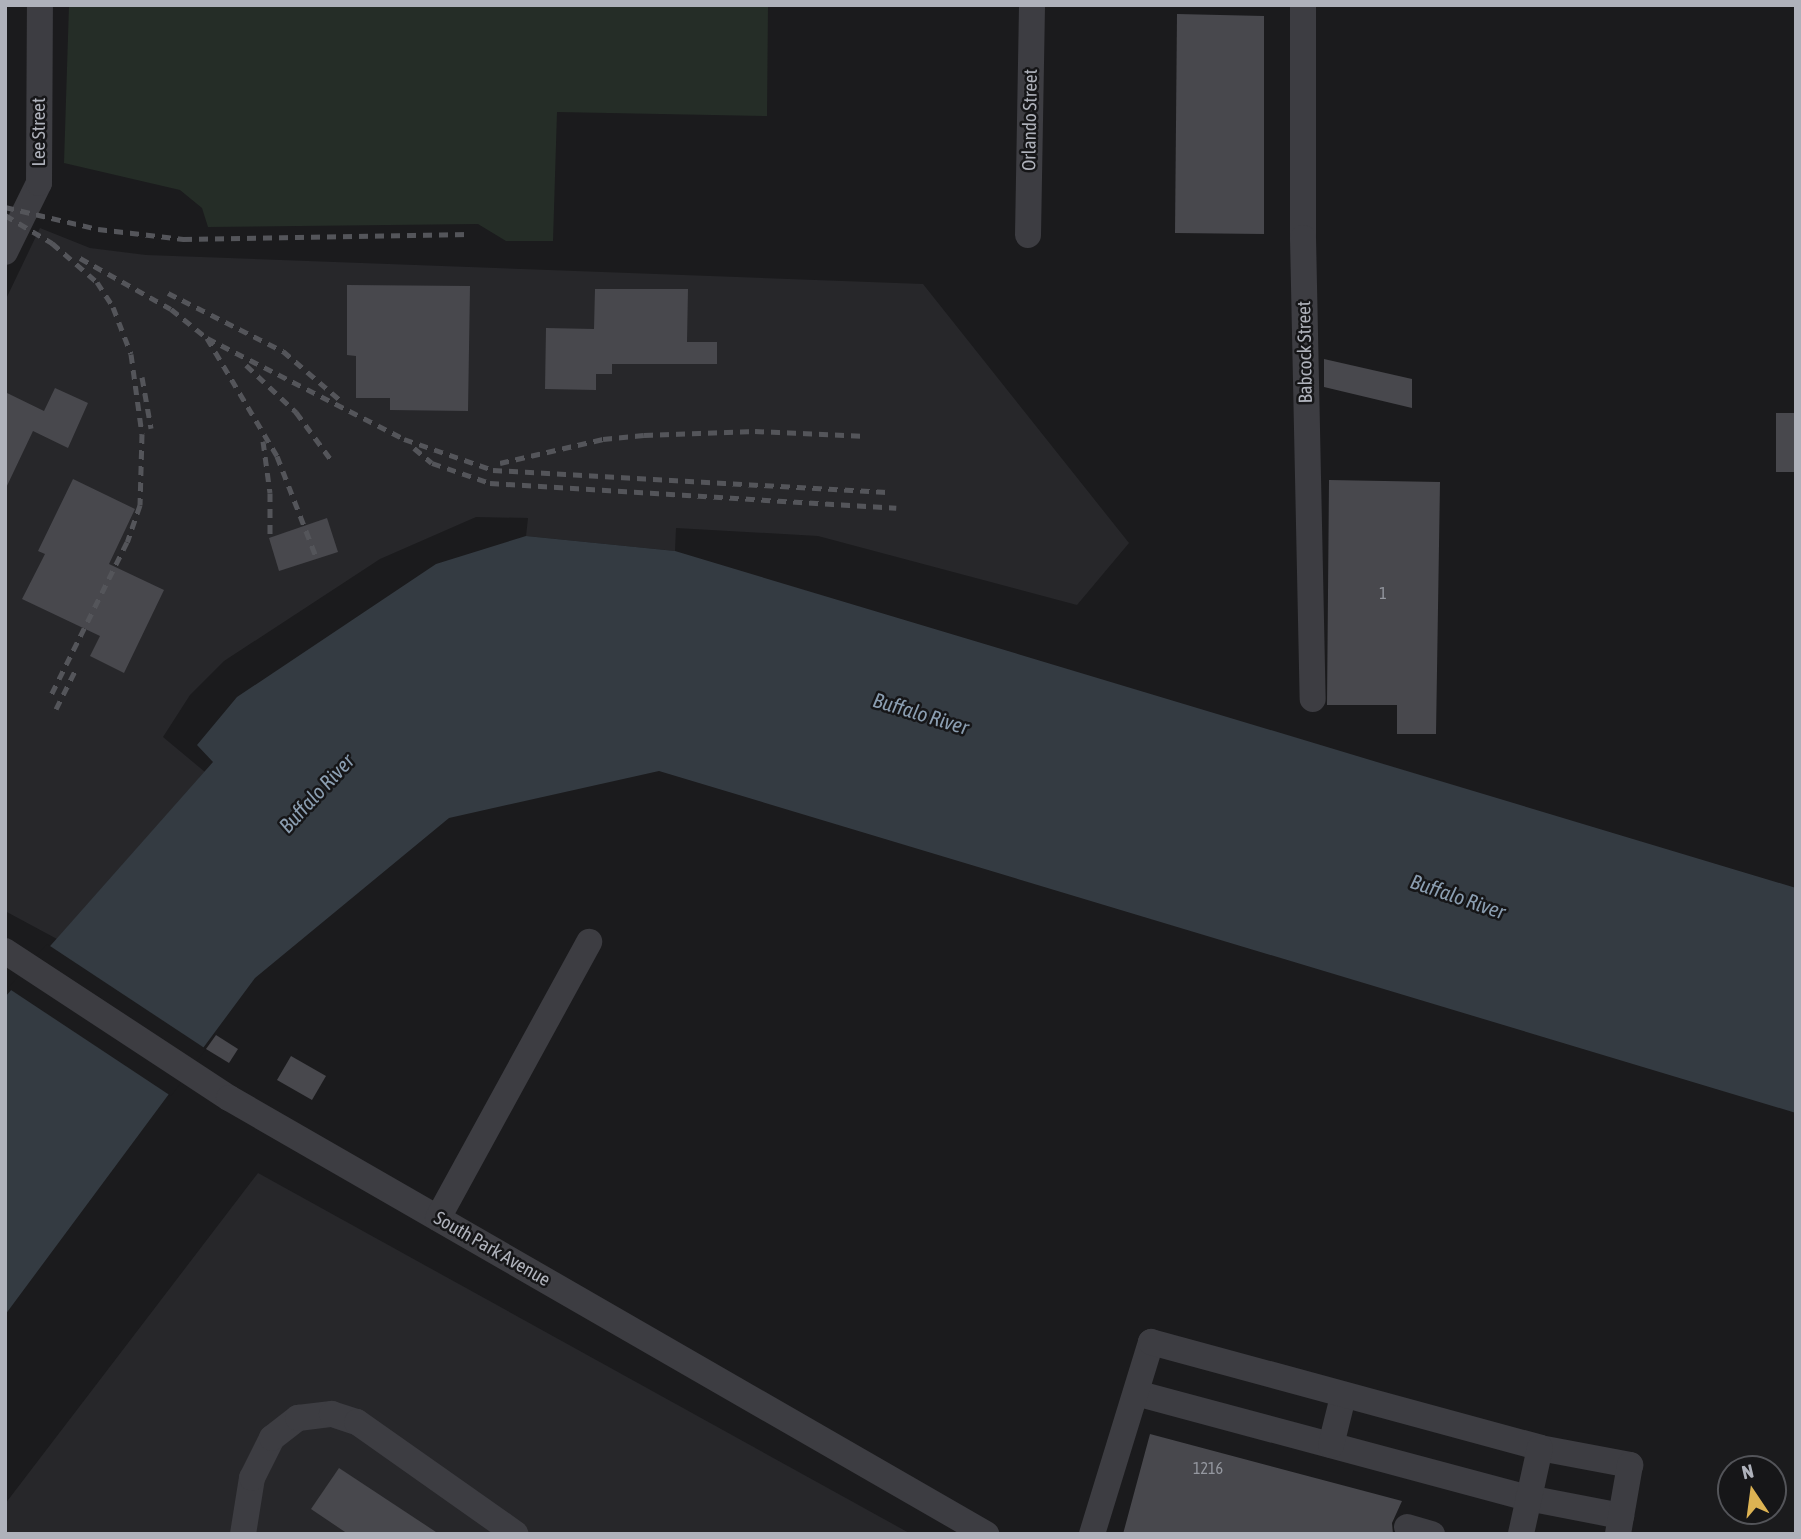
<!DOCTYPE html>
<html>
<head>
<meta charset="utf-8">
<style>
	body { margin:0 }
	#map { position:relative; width:1801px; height:1539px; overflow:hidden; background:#1b1b1d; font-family:"Asap Condensed",sans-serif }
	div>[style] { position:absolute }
	.built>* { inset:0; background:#27272a }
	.green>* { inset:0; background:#252d27 }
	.water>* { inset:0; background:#343b42 }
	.pier>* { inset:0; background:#1b1b1d }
	.building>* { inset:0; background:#48484d }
	.minor>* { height:26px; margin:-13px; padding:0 13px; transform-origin:13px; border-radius:13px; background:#3d3d42 }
	.rail>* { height:5px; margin-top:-2.5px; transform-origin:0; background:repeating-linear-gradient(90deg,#54555a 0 9px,transparent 0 16px) }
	span { translate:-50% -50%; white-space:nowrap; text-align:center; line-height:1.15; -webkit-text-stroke:5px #161618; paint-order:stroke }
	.number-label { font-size:16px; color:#9598a0 }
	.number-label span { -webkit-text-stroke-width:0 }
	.street-label { font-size:19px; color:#afb2bb }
	.water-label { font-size:21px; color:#8b9eb1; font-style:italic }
	.frame { position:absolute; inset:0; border:7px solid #afb2bb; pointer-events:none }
	.north { position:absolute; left:1717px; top:1455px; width:70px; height:70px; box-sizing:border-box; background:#161618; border:2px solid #535459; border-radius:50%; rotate:347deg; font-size:19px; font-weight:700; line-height:28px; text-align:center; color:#afb2bb }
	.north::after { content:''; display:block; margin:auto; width:24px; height:32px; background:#ddb353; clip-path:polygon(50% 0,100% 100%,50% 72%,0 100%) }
</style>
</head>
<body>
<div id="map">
	<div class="built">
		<i style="clip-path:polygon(40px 228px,90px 248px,146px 255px,923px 284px,1129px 543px,1077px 605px,818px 536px,676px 528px,675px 551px,526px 536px,528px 518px,476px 517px,380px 559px,224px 661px,190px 695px,163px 737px,205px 772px,57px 939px,5px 911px,5px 301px)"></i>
		<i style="clip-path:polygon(258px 1173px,911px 1534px,5px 1534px,5px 1504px)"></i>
	</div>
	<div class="green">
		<i style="clip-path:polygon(69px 5px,768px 5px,767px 116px,557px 112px,553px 241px,506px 241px,478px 224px,208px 227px,202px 208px,180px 190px,64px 163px)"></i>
	</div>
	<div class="water">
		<i style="clip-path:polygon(526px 536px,675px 551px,1796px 888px,1796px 1113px,659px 771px,449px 818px,255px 978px,5px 1315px,5px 997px,213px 762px,197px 745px,237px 697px,436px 564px)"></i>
	</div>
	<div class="pier">
		<i style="clip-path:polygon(47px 944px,206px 1049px,171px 1096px,8px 988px)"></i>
	</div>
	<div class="building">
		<i style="clip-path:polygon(1177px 14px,1264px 16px,1264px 234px,1175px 233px)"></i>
		<i style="clip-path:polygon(347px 285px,470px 286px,468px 411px,390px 410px,390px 398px,356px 398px,356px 356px,347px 355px)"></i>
		<i style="clip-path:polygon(595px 289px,688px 289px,687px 342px,717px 342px,717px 364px,612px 364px,612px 374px,596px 374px,596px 390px,545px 389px,546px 328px,594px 329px)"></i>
		<i style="clip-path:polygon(1324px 359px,1412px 379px,1412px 408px,1324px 387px)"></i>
		<i style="clip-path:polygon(55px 388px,88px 403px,68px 448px,33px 431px,5px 490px,5px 392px,44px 411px)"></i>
		<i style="clip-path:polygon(1776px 413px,1796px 413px,1796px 472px,1776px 472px)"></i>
		<i style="clip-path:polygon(73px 479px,135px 509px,109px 564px,164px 590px,124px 673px,90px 656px,100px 636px,22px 599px,45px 554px,38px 551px)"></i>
		<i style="clip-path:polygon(1329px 480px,1440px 482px,1436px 734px,1397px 734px,1397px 705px,1327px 705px)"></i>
		<i style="clip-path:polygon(327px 518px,338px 552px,279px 571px,269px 538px)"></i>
		<i style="clip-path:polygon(216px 1035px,238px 1049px,229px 1063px,206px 1049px)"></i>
		<i style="clip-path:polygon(291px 1056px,326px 1076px,312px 1100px,277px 1080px)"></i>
		<i style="clip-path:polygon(1150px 1434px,1402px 1501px,1392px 1523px,1393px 1534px,1123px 1534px)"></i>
		<i style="clip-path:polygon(339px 1468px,439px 1534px,348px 1534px,311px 1509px)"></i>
	</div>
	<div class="minor">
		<i style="left:1303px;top:5px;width:233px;rotate:90deg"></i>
		<i style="left:1303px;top:238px;width:461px;rotate:88.8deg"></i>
		<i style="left:1028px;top:235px;width:230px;rotate:-89deg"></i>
		<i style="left:5px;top:252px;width:77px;rotate:-63.8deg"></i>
		<i style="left:39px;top:183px;width:178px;rotate:-89.7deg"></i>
		<i style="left:5px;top:951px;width:268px;rotate:33.3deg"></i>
		<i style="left:229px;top:1098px;width:874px;rotate:29.94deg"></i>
		<i style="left:438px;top:1218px;width:315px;rotate:-61.3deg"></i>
		<i style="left:1136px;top:1393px;width:406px;rotate:15deg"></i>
		<i style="left:1528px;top:1498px;width:95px;rotate:11deg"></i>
		<i style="left:1331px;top:1445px;width:49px;rotate:-76deg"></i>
		<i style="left:1540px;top:1448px;width:92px;rotate:10.7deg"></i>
		<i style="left:1630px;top:1465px;width:70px;rotate:99.9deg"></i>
		<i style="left:1407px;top:1527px;width:26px;rotate:16deg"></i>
		<i style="left:243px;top:1534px;width:57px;rotate:-80.9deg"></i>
		<i style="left:252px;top:1478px;width:45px;rotate:-63.4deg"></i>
		<i style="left:272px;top:1438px;width:33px;rotate:-38deg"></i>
		<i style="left:298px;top:1418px;width:34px;rotate:-7deg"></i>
		<i style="left:332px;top:1414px;width:26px;rotate:18deg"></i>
		<i style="left:357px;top:1422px;width:194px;rotate:35.2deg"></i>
		<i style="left:1092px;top:1534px;width:201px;rotate:-72.9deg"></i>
		<i style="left:1151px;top:1342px;width:403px;rotate:15.2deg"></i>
		<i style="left:1540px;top:1448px;width:88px;rotate:102.5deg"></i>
	</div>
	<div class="rail">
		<i style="left:5px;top:207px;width:96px;rotate:13.3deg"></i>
		<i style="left:98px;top:229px;width:86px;rotate:6.7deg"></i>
		<i style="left:183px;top:239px;width:287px;rotate:-1deg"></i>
		<i style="left:5px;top:215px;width:55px;rotate:30.8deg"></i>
		<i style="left:52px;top:243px;width:60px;rotate:40.9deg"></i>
		<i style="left:97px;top:282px;width:30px;rotate:57deg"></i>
		<i style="left:113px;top:307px;width:50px;rotate:69deg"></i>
		<i style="left:131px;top:354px;width:81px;rotate:82.2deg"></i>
		<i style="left:142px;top:434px;width:71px;rotate:91.6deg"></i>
		<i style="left:140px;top:505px;width:39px;rotate:109deg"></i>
		<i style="left:127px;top:542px;width:171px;rotate:116.4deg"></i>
		<i style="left:80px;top:258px;width:104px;rotate:29.3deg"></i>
		<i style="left:171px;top:309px;width:46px;rotate:38.9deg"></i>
		<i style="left:207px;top:338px;width:137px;rotate:59.3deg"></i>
		<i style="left:277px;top:456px;width:110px;rotate:68.8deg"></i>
		<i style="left:168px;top:293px;width:129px;rotate:26.8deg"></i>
		<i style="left:283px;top:351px;width:75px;rotate:40.7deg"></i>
		<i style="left:207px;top:338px;width:221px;rotate:27.1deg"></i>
		<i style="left:404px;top:439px;width:94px;rotate:19.2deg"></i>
		<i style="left:493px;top:470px;width:399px;rotate:3.2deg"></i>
		<i style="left:246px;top:365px;width:69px;rotate:43.2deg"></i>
		<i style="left:296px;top:412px;width:61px;rotate:53.7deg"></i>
		<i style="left:142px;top:377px;width:52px;rotate:80deg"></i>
		<i style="left:263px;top:441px;width:52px;rotate:82.3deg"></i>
		<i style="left:270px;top:493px;width:42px;rotate:90deg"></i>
		<i style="left:414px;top:448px;width:23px;rotate:40deg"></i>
		<i style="left:432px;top:463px;width:61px;rotate:19deg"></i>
		<i style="left:490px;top:483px;width:407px;rotate:3.5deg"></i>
		<i style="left:500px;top:463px;width:106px;rotate:-13.1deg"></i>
		<i style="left:603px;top:439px;width:41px;rotate:-5.6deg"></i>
		<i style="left:644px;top:435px;width:111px;rotate:-2.1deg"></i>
		<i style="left:755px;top:431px;width:112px;rotate:2.6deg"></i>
		<i style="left:56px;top:709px;width:47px;rotate:-63.4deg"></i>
	</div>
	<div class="number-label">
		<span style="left:1383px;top:593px">1</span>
		<span style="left:1208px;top:1468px">1216</span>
	</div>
	<div class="street-label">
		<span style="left:1030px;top:120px;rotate:-89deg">Orlando Street</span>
		<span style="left:39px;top:132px;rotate:-90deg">Lee Street</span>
		<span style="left:1305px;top:352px;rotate:-91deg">Babcock Street</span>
		<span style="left:492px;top:1249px;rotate:30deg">South Park Avenue</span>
	</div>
	<div class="water-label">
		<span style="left:921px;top:713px;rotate:17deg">Buffalo River</span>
		<span style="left:316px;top:793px;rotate:-47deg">Buffalo River</span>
		<span style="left:1458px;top:896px;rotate:19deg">Buffalo River</span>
	</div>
	<div class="frame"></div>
	<div class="north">N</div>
</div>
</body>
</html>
